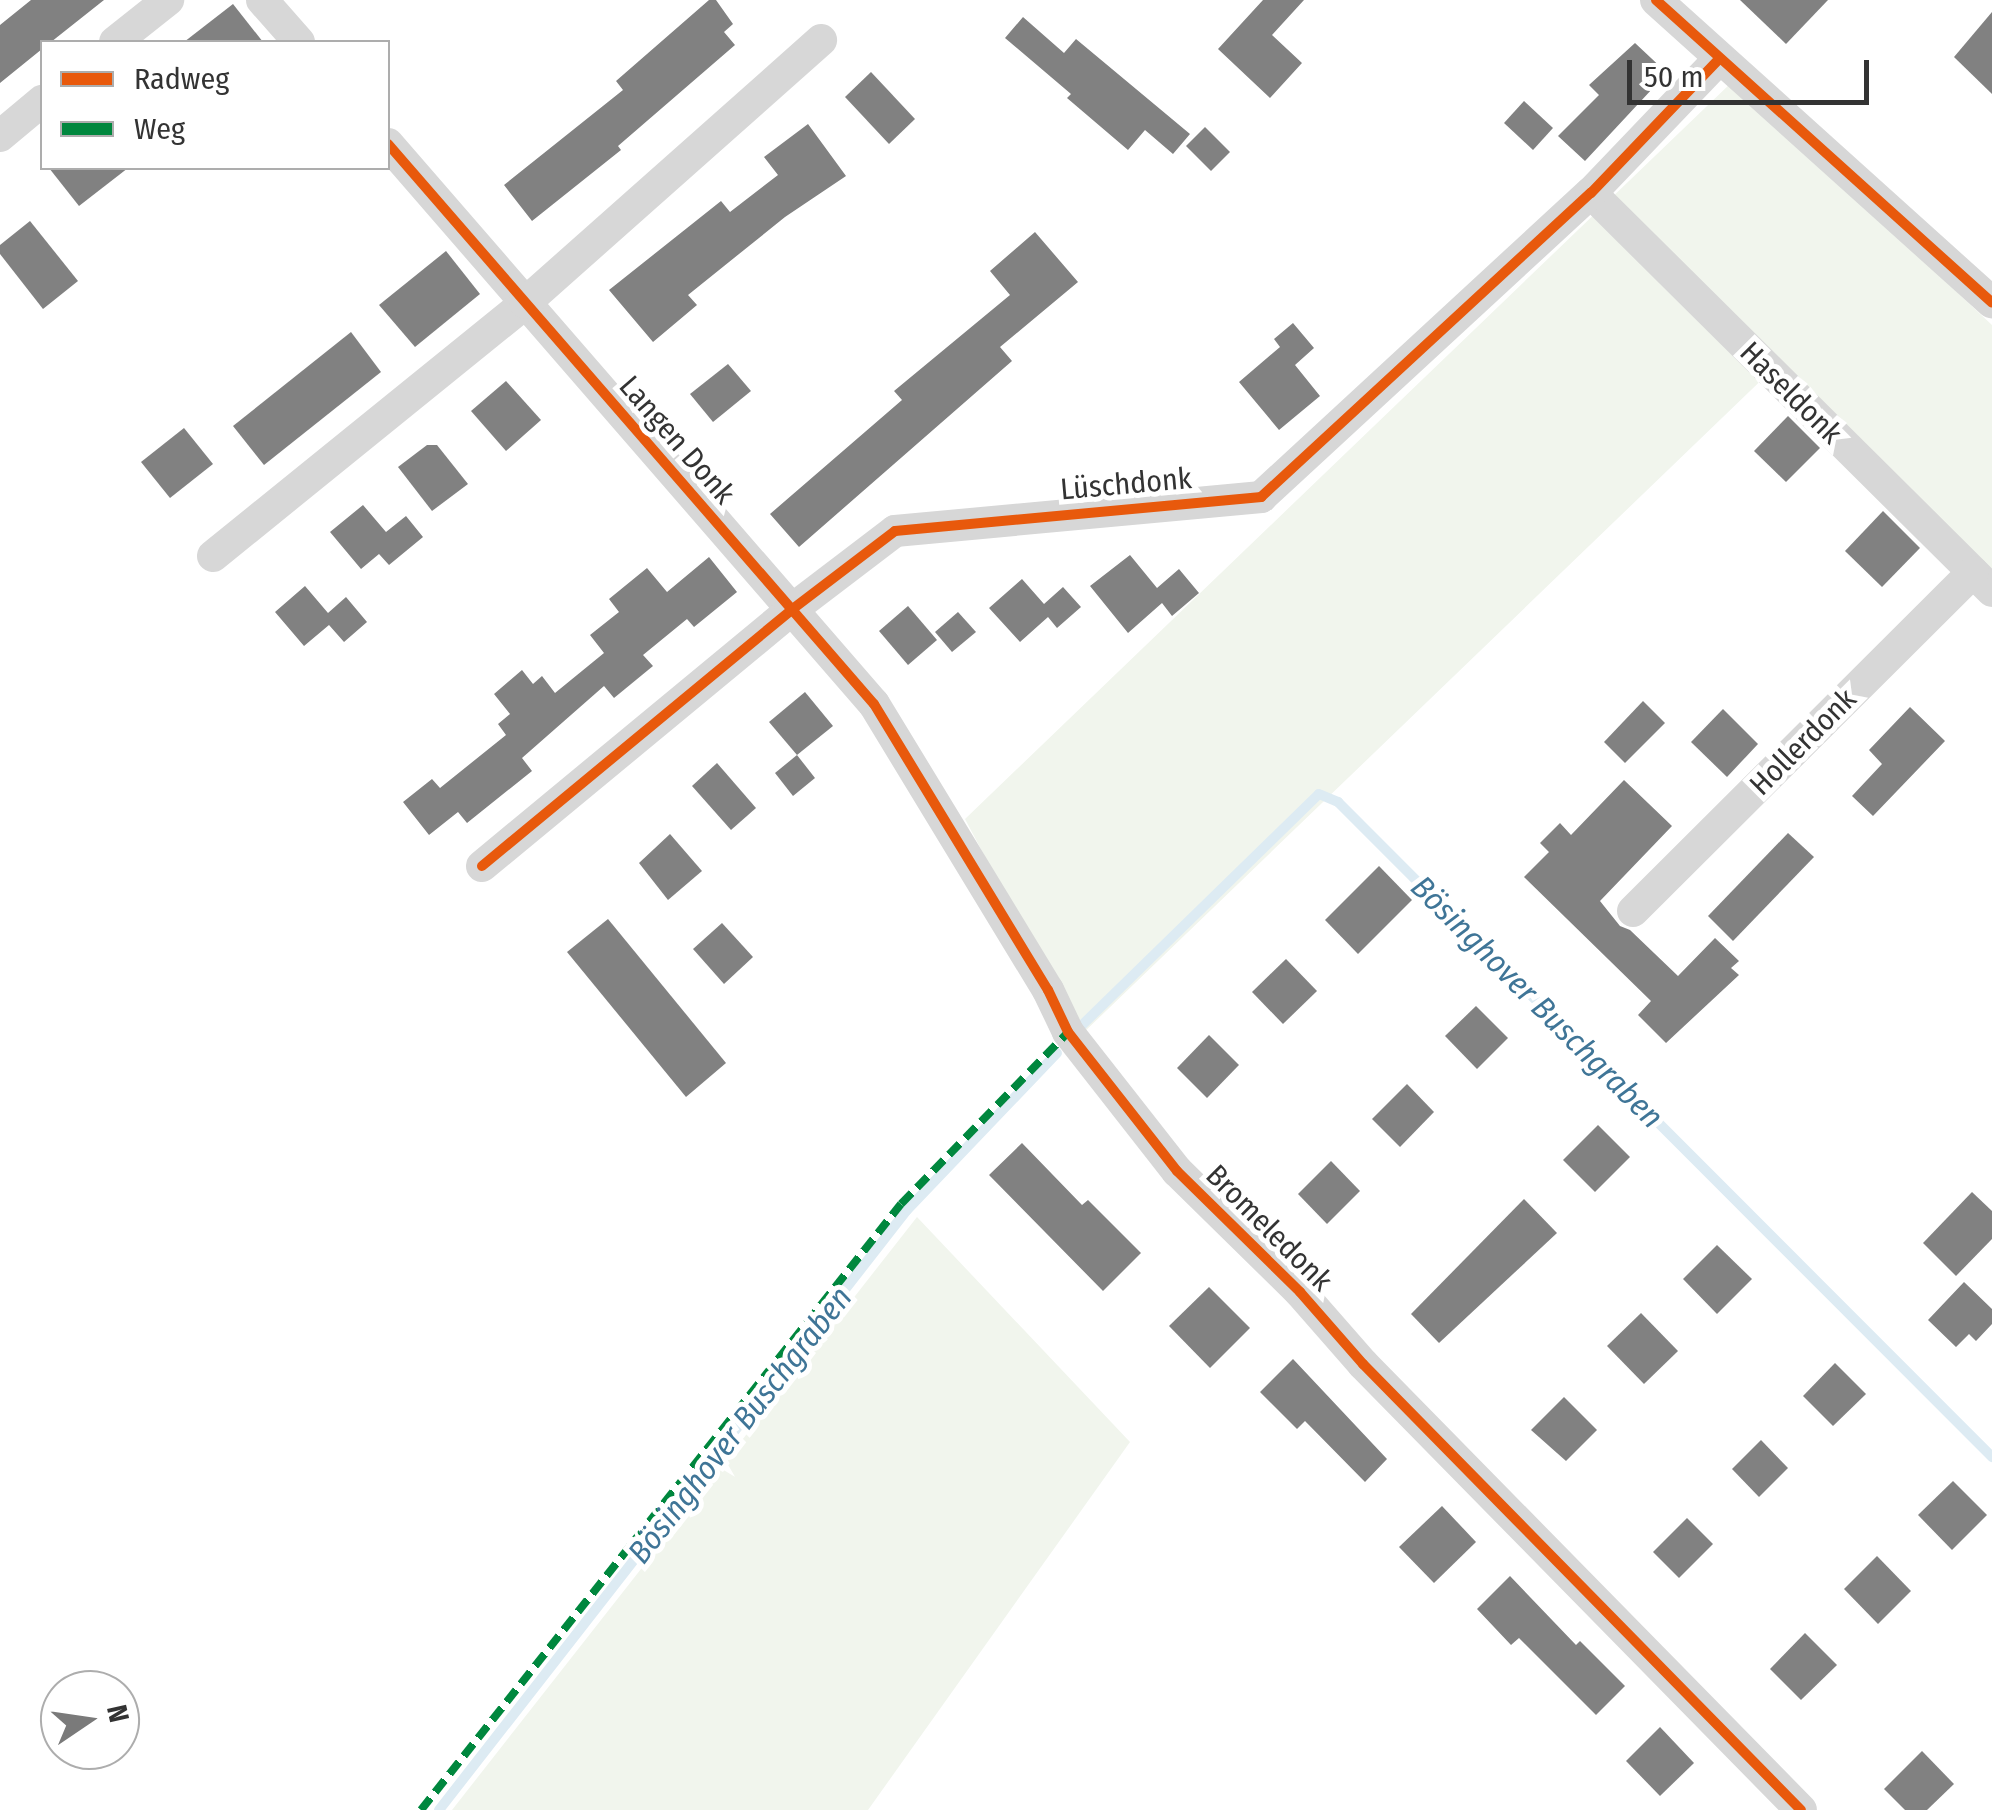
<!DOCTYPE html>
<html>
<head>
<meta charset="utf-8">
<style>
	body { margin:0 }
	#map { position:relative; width:1992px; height:1810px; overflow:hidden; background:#fff; font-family:"Fira Sans Condensed",sans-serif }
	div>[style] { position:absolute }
	.green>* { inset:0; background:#f1f5ed }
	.stream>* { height:10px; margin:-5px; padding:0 5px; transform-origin:5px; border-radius:5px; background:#ddebf3 }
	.building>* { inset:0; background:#818181 }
	.minor>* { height:32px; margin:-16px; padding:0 16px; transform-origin:16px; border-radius:16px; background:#d7d7d7 }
	.quiet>* { height:8px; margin-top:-4px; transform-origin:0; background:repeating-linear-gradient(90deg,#00873e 0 15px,transparent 0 23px) }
	.cycleway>* { height:10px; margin:-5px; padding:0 5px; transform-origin:5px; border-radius:5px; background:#e8590c }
	span { translate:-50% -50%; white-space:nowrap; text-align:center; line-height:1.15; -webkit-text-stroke:10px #fff; paint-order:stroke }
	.street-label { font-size:30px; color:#333 }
	.water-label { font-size:32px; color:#3f7597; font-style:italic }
	.legend { position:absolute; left:40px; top:40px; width:350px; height:130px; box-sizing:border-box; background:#fff; border:2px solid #adadad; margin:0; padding:12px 18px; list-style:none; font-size:30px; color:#333 }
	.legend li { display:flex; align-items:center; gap:20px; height:50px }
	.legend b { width:50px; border:2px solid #adadad }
	.north { position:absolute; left:40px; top:1670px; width:100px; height:100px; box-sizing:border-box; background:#fff; border:2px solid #adadad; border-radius:50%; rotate:77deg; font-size:28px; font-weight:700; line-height:40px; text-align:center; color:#333 }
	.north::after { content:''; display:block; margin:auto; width:35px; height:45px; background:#7a7a7a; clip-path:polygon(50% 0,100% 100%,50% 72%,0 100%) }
	.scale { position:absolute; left:1627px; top:60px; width:242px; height:45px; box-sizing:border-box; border:5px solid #333; border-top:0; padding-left:12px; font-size:30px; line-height:35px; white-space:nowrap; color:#333; -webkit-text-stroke:8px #fff; paint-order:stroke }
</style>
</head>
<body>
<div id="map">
	<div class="green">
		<i style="clip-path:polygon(1732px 82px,1992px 325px,1992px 574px,1776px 366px,1080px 1036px,965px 819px)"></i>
		<i style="clip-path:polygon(917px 1217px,1130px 1442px,868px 1810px,452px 1810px)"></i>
	</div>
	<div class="stream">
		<i style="left:1076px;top:1031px;width:339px;rotate:-44.3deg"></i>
		<i style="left:1319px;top:794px;width:21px;rotate:23deg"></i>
		<i style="left:1338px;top:802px;width:926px;rotate:45.04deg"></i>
		<i style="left:439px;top:1810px;width:761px;rotate:-52.05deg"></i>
		<i style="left:907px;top:1210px;width:217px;rotate:-46.3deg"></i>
	</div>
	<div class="building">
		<i style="clip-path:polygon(31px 0,104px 0,51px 42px,42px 42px,42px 49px,0 83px,0 25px)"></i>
		<i style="clip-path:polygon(709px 0,716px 0,733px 24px,724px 32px,735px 45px,618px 146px,621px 150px,532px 221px,504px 185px,623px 90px,616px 81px)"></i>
		<i style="clip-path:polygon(1263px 0,1304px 0,1272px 35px,1302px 63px,1270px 98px,1218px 49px)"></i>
		<i style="clip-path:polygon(1740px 0,1828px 0,1786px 44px)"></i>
		<i style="clip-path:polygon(233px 4px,263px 42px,184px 42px)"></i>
		<i style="clip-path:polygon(1992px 12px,1992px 94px,1954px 57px)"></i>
		<i style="clip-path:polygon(1023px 17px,1064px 53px,1076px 39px,1190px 134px,1173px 154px,1145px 130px,1128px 150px,1067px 98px,1071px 94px,1005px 38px)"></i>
		<i style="clip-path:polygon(1635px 43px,1667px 73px,1585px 161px,1558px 136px,1599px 95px,1589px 85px)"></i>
		<i style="clip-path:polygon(871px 72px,915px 119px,889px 144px,845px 97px)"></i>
		<i style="clip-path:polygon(1524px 101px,1553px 128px,1533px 150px,1504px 123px)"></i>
		<i style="clip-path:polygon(808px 124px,846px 176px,785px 217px,688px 295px,697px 305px,653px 342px,609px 290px,721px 201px,730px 212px,778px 175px,764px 157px)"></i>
		<i style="clip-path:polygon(1205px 127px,1230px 152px,1211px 171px,1186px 146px)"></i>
		<i style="clip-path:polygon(49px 168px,128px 168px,79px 206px)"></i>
		<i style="clip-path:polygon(30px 221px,78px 281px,43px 309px,0 254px,0 245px)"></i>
		<i style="clip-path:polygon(1035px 232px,1078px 282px,1000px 347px,1012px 361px,799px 547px,770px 514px,902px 400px,894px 391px,1010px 295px,990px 271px)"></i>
		<i style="clip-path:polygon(446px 251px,480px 294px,415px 347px,379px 305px)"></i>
		<i style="clip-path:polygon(1293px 323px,1314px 348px,1295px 365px,1320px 396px,1279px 430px,1239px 382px,1280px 347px,1274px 339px)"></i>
		<i style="clip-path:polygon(351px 332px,381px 372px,264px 465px,233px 426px)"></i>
		<i style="clip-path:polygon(728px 364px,751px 391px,713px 422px,690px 394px)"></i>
		<i style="clip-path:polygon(506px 381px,541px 420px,506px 451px,471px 411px)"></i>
		<i style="clip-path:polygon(1788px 416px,1820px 448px,1786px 482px,1754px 451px)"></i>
		<i style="clip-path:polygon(184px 428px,213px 464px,170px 498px,141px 462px)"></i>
		<i style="clip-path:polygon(427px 445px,437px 445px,468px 484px,432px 511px,398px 467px)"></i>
		<i style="clip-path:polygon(363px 505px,386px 532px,406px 516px,423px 537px,389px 565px,379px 554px,361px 569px,330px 532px)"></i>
		<i style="clip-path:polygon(1883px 511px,1920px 548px,1882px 587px,1845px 551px)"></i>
		<i style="clip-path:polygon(1130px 555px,1157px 588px,1179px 569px,1199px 593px,1172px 616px,1162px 603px,1128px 633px,1090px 586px)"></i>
		<i style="clip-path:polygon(709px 557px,737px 592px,694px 627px,687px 619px,643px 655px,653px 666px,614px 698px,604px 686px,522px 758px,532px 771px,467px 823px,458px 812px,429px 835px,403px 802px,432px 779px,440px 788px,506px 735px,498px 724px,510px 714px,494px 694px,522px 670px,533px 684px,542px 676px,555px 693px,604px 653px,590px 635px,619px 612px,609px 599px,647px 568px,667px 592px)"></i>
		<i style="clip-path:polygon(1022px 579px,1044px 604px,1063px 587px,1081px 607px,1057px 628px,1048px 617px,1020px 642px,989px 608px)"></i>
		<i style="clip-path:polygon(305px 586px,328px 613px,346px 597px,367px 622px,344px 642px,329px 625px,304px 646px,275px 612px)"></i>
		<i style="clip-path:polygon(908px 606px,937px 640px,908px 665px,879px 631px)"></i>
		<i style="clip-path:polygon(958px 612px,976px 632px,952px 652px,935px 632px)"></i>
		<i style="clip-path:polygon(805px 692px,833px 726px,797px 755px,769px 722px)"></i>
		<i style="clip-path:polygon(1643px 701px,1665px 723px,1625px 763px,1604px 742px)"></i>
		<i style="clip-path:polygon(1910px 707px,1945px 741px,1873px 816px,1852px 796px,1882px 764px,1869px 750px)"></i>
		<i style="clip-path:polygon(1723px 709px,1758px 744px,1727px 777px,1691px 742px)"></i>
		<i style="clip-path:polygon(797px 755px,815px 778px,793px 796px,775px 773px)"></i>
		<i style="clip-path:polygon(717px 763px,756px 808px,731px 830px,692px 786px)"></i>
		<i style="clip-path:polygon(1624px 780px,1672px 826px,1600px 901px,1620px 926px,1630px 930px,1678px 976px,1715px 938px,1739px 961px,1731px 968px,1739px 975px,1666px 1043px,1638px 1015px,1651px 1001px,1524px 877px,1549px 852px,1540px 843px,1560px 823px,1571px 835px)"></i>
		<i style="clip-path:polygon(1788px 833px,1814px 857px,1733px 941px,1708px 916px)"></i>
		<i style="clip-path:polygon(670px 834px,702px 871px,668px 900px,639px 863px)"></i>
		<i style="clip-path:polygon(1379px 866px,1412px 900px,1358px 954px,1325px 920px)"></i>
		<i style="clip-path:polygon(608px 919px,726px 1063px,686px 1097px,567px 952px)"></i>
		<i style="clip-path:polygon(722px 923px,753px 957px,724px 984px,693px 949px)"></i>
		<i style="clip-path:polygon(1286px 959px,1317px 991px,1283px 1024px,1252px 992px)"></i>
		<i style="clip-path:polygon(1476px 1006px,1508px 1038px,1477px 1069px,1445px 1036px)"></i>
		<i style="clip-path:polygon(1209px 1035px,1239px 1065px,1207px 1098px,1177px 1068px)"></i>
		<i style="clip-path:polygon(1407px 1084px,1434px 1112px,1400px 1147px,1372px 1119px)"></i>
		<i style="clip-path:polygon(1598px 1125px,1630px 1157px,1595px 1192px,1563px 1160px)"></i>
		<i style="clip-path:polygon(1022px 1143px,1082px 1205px,1088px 1200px,1141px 1253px,1103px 1291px,989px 1175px)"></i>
		<i style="clip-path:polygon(1331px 1161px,1360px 1191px,1327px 1224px,1298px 1194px)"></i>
		<i style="clip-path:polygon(1972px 1192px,1992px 1211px,1992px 1239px,1956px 1276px,1923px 1243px)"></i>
		<i style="clip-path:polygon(1524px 1199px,1557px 1233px,1439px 1343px,1411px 1314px)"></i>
		<i style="clip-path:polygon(1717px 1245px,1752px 1279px,1717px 1314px,1683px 1279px)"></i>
		<i style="clip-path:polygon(1964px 1282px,1992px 1309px,1992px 1324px,1976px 1341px,1969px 1334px,1956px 1347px,1928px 1320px)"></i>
		<i style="clip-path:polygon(1209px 1287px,1250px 1328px,1210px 1368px,1169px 1326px)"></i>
		<i style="clip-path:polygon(1641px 1313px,1678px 1351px,1644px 1384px,1607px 1346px)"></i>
		<i style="clip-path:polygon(1293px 1359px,1387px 1459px,1365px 1482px,1305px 1421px,1297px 1429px,1260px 1392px)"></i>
		<i style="clip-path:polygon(1835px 1363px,1866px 1394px,1833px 1426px,1803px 1396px)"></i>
		<i style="clip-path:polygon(1564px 1397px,1597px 1430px,1566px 1461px,1531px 1430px)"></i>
		<i style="clip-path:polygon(1761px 1440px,1788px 1468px,1759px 1497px,1732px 1469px)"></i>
		<i style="clip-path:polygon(1953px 1481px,1987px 1515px,1952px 1550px,1918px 1515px)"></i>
		<i style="clip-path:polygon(1442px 1506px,1476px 1542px,1434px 1583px,1399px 1547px)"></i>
		<i style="clip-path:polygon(1687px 1518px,1713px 1544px,1679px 1578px,1653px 1552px)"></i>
		<i style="clip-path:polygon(1877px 1556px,1911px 1591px,1878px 1624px,1844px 1589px)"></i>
		<i style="clip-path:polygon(1510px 1576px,1576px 1645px,1580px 1641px,1625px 1686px,1596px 1715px,1519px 1638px,1511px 1645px,1477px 1609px)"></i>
		<i style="clip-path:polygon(1805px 1633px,1837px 1665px,1801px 1700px,1770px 1669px)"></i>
		<i style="clip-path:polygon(1660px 1727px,1694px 1763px,1660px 1796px,1626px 1761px)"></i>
		<i style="clip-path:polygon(1922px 1751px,1954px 1784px,1927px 1810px,1905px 1810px,1884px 1789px)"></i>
	</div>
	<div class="minor">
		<i style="left:262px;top:0;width:56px;rotate:48.6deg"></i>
		<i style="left:1656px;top:0;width:452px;rotate:42deg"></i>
		<i style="left:115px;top:42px;width:68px;rotate:-38.4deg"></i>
		<i style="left:0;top:136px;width:55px;rotate:-39.8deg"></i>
		<i style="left:388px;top:144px;width:741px;rotate:49.05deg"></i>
		<i style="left:874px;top:704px;width:335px;rotate:58.7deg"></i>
		<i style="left:1048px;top:990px;width:47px;rotate:64.5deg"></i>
		<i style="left:1068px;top:1032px;width:177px;rotate:51.9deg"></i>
		<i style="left:1177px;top:1171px;width:173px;rotate:44.5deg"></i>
		<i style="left:1300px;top:1292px;width:96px;rotate:48.8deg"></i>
		<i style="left:1363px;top:1364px;width:625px;rotate:45.52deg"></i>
		<i style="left:1591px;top:193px;width:565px;rotate:44.78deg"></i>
		<i style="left:213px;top:556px;width:402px;rotate:-39deg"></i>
		<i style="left:525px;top:303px;width:396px;rotate:-41.6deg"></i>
		<i style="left:482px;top:866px;width:400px;rotate:-39.6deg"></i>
		<i style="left:790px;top:611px;width:132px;rotate:-37.3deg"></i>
		<i style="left:895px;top:531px;width:368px;rotate:-5.3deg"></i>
		<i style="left:1261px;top:497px;width:449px;rotate:-42.7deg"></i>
		<i style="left:1591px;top:193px;width:184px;rotate:-46.3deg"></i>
		<i style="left:1633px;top:911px;width:480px;rotate:-44.9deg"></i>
	</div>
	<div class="quiet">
		<i style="left:421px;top:1810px;width:773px;rotate:-51.62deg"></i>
		<i style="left:901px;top:1204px;width:240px;rotate:-45.8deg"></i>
	</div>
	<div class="cycleway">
		<i style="left:1656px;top:0;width:452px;rotate:42deg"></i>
		<i style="left:388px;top:144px;width:741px;rotate:49.05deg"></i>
		<i style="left:874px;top:704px;width:335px;rotate:58.7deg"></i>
		<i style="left:1048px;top:990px;width:47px;rotate:64.5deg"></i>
		<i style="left:1068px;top:1032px;width:177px;rotate:51.9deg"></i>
		<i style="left:1177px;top:1171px;width:173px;rotate:44.5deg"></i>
		<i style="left:1300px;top:1292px;width:96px;rotate:48.8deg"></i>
		<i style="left:1363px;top:1364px;width:625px;rotate:45.52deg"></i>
		<i style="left:482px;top:866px;width:400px;rotate:-39.6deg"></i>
		<i style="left:790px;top:611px;width:132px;rotate:-37.3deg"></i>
		<i style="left:895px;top:531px;width:368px;rotate:-5.3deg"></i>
		<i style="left:1261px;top:497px;width:449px;rotate:-42.7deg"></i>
		<i style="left:1591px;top:193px;width:184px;rotate:-46.3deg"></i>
	</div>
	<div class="street-label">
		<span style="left:1791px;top:393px;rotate:45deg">Haseldonk</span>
		<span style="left:677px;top:440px;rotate:49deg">Langen Donk</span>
		<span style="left:1126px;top:484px;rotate:-5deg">Lüschdonk</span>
		<span style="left:1803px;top:742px;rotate:-45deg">Hollerdonk</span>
		<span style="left:1269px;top:1228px;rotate:45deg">Bromeledonk</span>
	</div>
	<div class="water-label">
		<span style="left:1537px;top:1002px;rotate:45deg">Bösinghover Buschgraben</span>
		<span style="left:740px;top:1425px;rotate:-52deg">Bösinghover Buschgraben</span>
	</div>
	<ul class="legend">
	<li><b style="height:12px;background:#e8590c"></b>Radweg</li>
	<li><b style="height:12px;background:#00873e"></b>Weg</li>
	</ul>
	<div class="north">N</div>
	<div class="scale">50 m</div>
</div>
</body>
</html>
